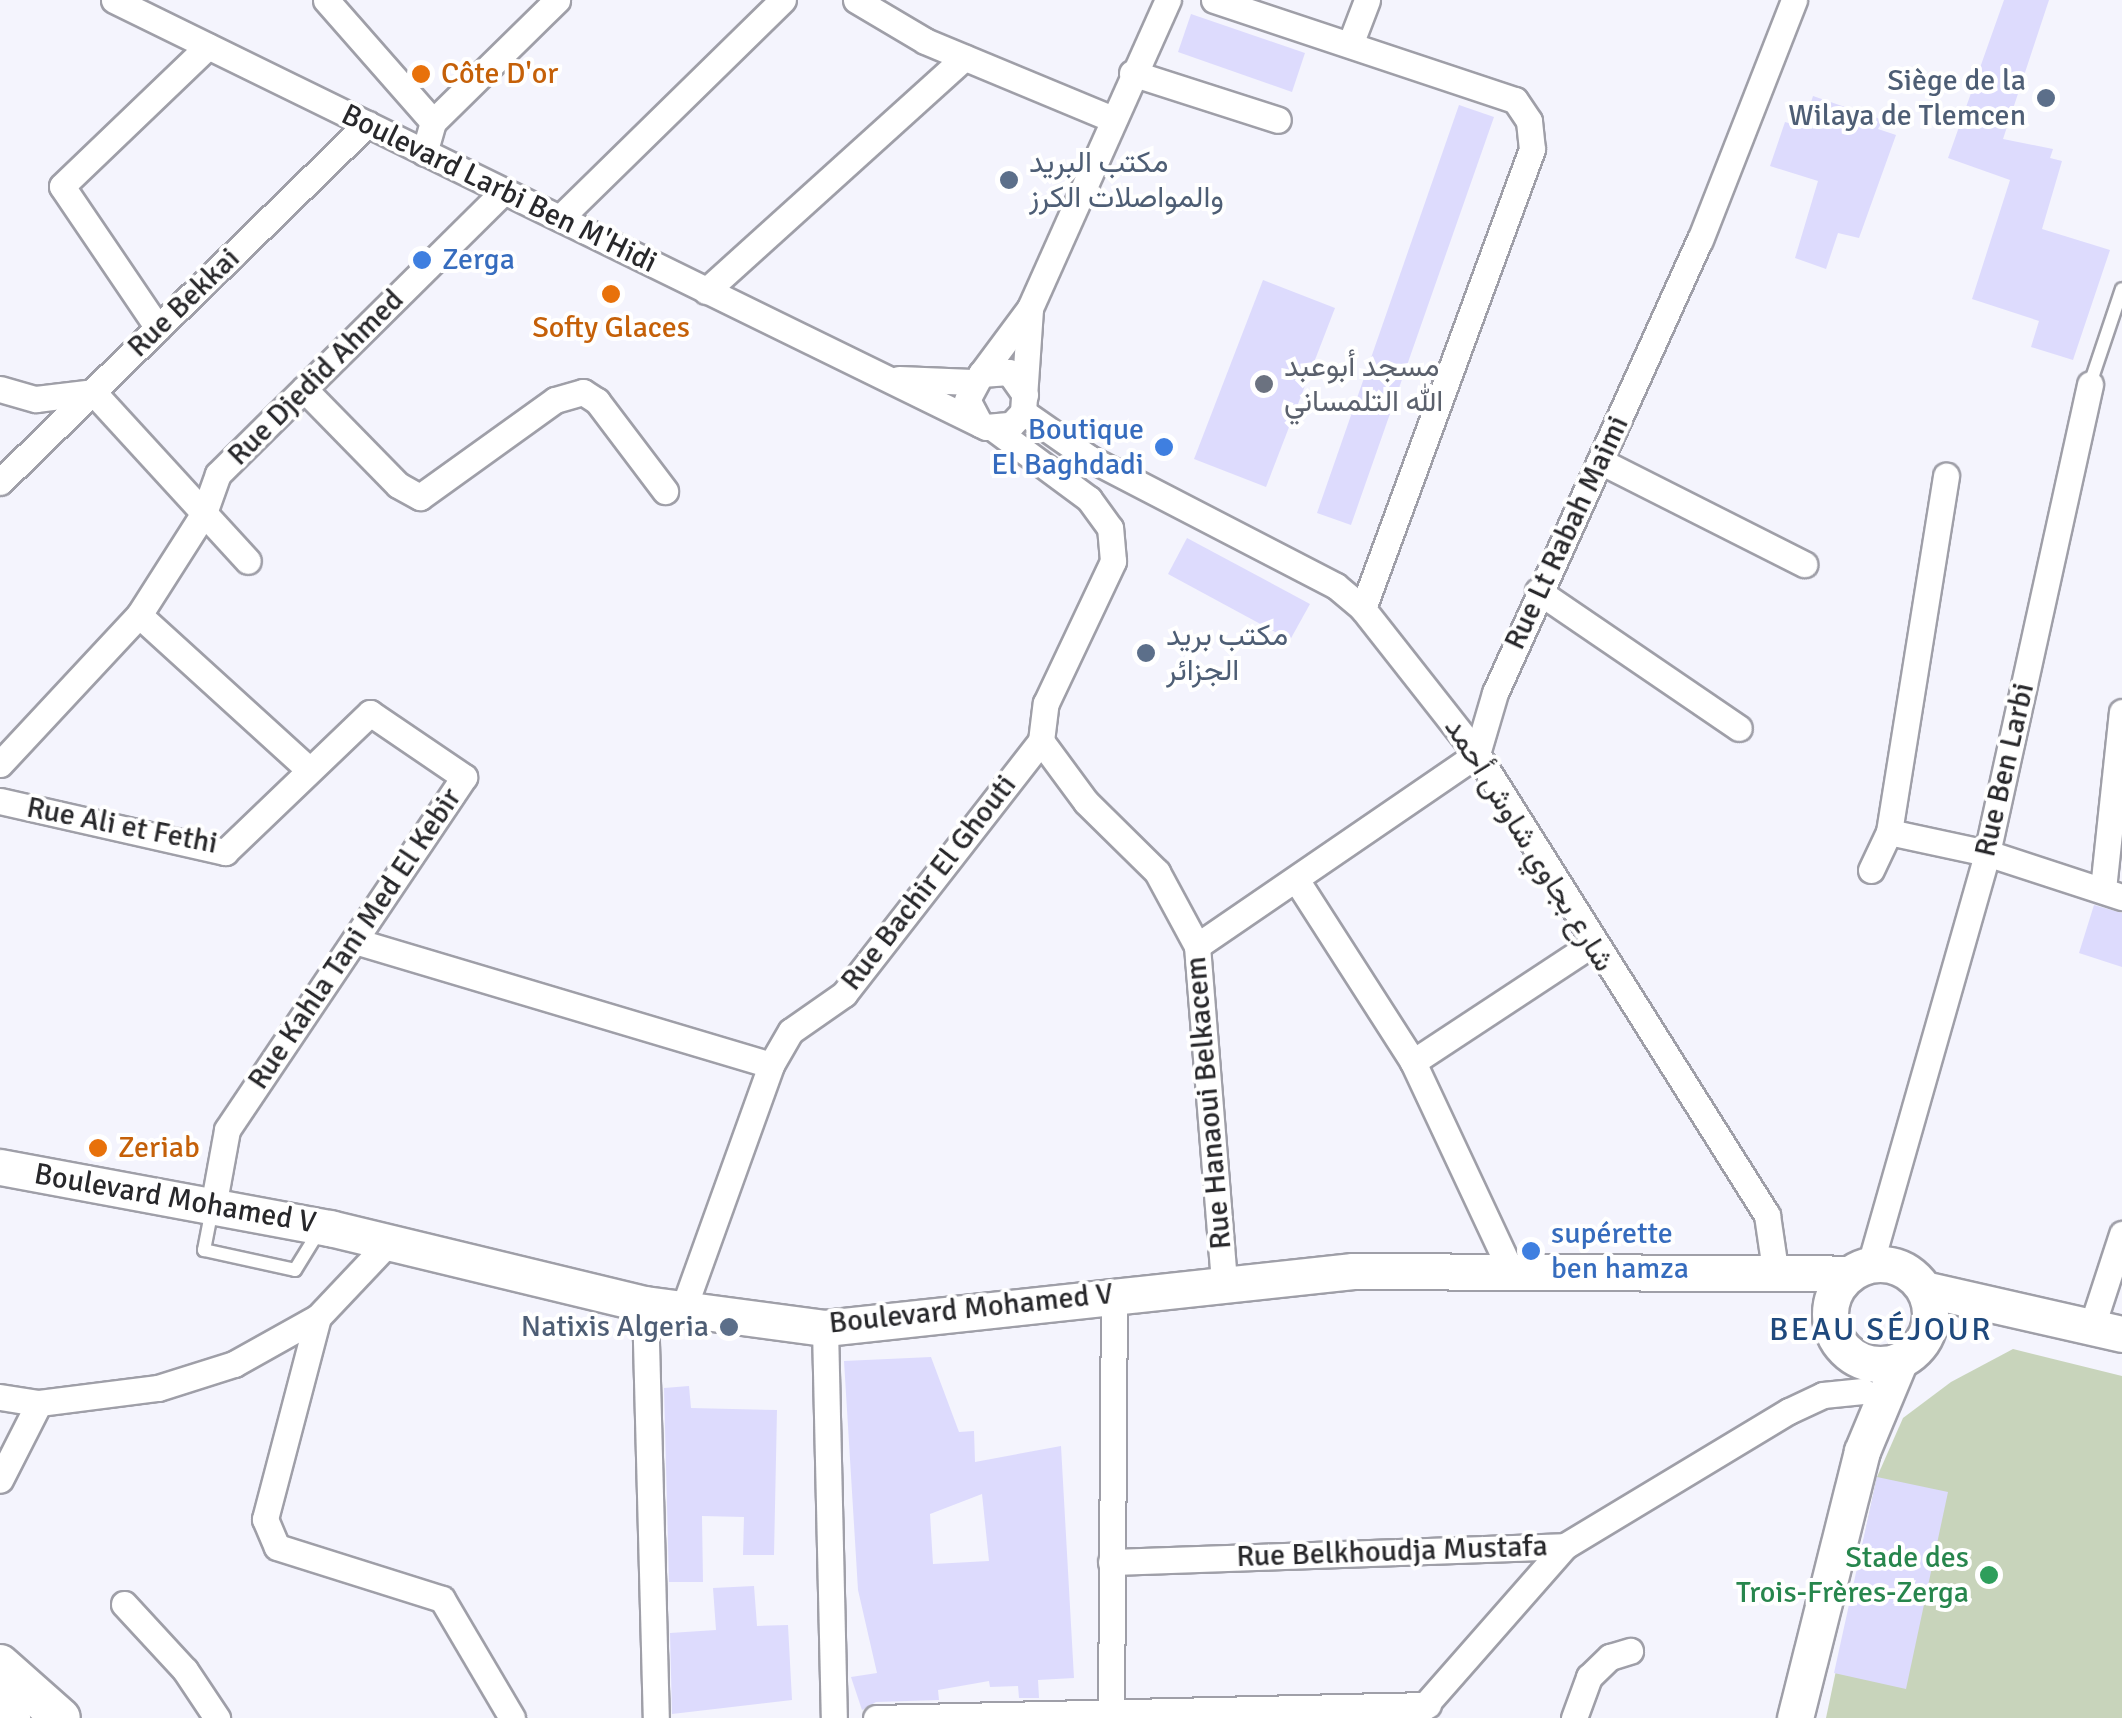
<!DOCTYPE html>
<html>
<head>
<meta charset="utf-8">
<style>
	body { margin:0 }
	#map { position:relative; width:2122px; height:1718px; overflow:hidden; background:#f4f4fd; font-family:Signika,Vazirmatn,sans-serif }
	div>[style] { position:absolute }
	.green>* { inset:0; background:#c8d4bb }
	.building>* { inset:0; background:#dddbfd }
	.roads { filter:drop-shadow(2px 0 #9f9fa8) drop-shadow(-2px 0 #9f9fa8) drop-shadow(0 2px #9f9fa8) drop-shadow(0 -2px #9f9fa8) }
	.lane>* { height:12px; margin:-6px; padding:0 6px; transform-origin:6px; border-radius:6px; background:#fff }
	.street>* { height:25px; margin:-12.5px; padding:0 12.5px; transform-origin:12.5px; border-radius:12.5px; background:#fff }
	.secondary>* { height:35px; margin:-17.5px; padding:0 17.5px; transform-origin:17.5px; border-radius:17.5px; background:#fff }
	.secondary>.ring { margin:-17.5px; padding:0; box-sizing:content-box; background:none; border:35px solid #fff; border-radius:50% }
	.primary>* { height:38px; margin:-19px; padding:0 19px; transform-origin:19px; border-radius:19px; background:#fff }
	.dots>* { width:28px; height:28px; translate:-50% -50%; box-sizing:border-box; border:5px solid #fff; border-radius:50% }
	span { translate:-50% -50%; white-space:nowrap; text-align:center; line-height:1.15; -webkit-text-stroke:8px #fff; paint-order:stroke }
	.food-label { font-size:30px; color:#c56008 }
	.left { translate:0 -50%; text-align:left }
	.service-label { font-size:30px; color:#4e5e75 }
	.right { translate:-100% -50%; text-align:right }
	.street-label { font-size:30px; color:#28282b }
	.shop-label { font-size:30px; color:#366cbe }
	.worship-label { font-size:30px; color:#5b616d }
	.leisure-label { font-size:30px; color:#27864d }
	.neighbourhood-label { font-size:32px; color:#1f497d; letter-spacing:2.5px }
</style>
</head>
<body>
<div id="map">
	<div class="green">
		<i style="clip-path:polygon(2013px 1349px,2122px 1376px,2122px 1718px,1826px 1718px,1877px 1477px,1903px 1418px,1951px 1382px)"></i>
	</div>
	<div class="building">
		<i style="clip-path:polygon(2004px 0,2049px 0,2003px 139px,2053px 149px,2050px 158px,2062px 161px,2042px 229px,2110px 250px,2073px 360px,2031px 347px,2039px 321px,1972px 299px,2010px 180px,1948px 158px)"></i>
		<i style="clip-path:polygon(1191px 14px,1305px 53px,1292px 92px,1178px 52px)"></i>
		<i style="clip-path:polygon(1813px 96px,1883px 120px,1878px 129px,1896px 135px,1859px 238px,1838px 233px,1826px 269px,1795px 258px,1818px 181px,1770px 166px,1785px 122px,1803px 127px)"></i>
		<i style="clip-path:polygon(1459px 105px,1494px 117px,1351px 525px,1317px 513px)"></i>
		<i style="clip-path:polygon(1263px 280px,1335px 308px,1266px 487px,1194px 459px)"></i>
		<i style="clip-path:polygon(1187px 538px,1310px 604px,1290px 640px,1168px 574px)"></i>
		<i style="clip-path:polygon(2094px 905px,2122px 913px,2122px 967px,2079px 953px)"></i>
		<i style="clip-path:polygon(evenodd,931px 1357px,959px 1432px,974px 1431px,975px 1462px,1061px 1446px,1074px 1678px,1038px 1680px,1039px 1698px,1019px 1698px,1018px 1686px,990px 1687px,989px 1681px,938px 1690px,939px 1700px,876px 1702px,862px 1710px,851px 1677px,877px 1673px,858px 1590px,844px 1361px,931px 1357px,982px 1494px,989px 1561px,933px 1564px,930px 1514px,982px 1494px)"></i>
		<i style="clip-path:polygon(689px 1386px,691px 1408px,777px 1410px,774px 1555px,743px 1555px,744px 1517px,702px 1516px,703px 1582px,669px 1582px,664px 1388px)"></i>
		<i style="clip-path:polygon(1877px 1477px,1948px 1492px,1906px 1689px,1834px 1673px)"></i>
		<i style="clip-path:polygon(754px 1586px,757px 1626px,788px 1625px,792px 1700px,672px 1714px,670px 1633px,716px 1630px,713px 1588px)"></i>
	</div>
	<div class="roads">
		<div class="lane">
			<i style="left:2090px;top:384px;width:100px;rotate:-71.4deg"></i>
			<i style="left:212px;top:1209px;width:42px;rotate:101deg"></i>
			<i style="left:204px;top:1250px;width:93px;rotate:12.4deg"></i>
			<i style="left:295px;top:1270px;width:46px;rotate:-58.4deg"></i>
		</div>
		<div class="street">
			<i style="left:114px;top:0;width:971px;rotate:26.09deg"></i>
			<i style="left:986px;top:427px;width:25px;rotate:-5deg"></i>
			<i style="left:1011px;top:425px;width:18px;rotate:-47deg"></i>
			<i style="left:1023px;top:412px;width:104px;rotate:-86.1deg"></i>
			<i style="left:326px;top:0;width:162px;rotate:48.7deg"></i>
			<i style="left:433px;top:122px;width:32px;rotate:106deg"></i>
			<i style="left:856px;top:0;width:80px;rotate:30.7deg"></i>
			<i style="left:925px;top:41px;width:200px;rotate:22.6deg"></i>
			<i style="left:1214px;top:0;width:317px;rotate:18.4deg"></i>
			<i style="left:1515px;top:100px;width:25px;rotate:56deg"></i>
			<i style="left:1529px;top:121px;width:28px;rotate:84deg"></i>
			<i style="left:1532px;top:149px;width:490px;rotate:110.2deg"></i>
			<i style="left:1351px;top:42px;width:45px;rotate:-69.1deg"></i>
			<i style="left:1132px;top:73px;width:153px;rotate:17.8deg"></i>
			<i style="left:433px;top:122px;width:174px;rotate:-44.5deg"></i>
			<i style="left:560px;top:218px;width:312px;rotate:-44.4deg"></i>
			<i style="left:706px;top:291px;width:348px;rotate:-42.1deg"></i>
			<i style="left:158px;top:328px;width:171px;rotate:-124.1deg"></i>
			<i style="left:62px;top:186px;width:202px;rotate:-43.8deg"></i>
			<i style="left:981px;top:374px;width:82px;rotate:-53.4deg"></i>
			<i style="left:1030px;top:308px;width:338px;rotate:-65.9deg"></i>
			<i style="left:899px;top:379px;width:73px;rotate:2.4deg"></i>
			<i style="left:0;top:389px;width:37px;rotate:16deg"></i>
			<i style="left:36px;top:399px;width:57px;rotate:-7deg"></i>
			<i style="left:93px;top:392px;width:229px;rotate:47.5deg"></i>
			<i style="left:304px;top:389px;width:134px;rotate:45.6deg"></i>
			<i style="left:398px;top:485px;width:25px;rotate:29deg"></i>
			<i style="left:420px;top:497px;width:166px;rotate:-35.7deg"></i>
			<i style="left:555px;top:400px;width:29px;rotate:-16deg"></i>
			<i style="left:583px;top:392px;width:17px;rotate:33deg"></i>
			<i style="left:597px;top:401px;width:113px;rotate:52.9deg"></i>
			<i style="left:1023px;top:412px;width:80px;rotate:34.9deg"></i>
			<i style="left:1089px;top:458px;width:278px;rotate:27.4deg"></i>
			<i style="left:1336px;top:586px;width:35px;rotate:40deg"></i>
			<i style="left:1363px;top:609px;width:184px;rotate:51.8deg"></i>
			<i style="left:1477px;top:754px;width:545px;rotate:57.83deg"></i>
			<i style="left:1767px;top:1215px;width:62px;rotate:81.6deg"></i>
			<i style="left:980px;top:424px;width:27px;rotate:-118deg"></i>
			<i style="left:967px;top:400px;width:30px;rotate:-62deg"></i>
			<i style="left:981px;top:374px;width:28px;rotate:-4deg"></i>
			<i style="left:1009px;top:372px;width:28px;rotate:55deg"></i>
			<i style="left:1600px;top:461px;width:229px;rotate:26.8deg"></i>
			<i style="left:0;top:482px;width:513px;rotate:-44.29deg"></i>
			<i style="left:1538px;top:591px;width:243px;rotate:34.3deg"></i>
			<i style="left:139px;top:615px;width:227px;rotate:42.3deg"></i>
			<i style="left:1041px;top:741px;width:76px;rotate:53.6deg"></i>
			<i style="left:1086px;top:802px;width:100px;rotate:44.6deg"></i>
			<i style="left:1157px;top:872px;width:84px;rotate:61.6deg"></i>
			<i style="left:1197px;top:946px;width:335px;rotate:85.4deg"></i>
			<i style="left:0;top:764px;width:204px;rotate:-47deg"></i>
			<i style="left:139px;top:615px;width:121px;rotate:-57.5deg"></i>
			<i style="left:204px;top:513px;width:41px;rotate:-70.3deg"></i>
			<i style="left:218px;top:474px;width:401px;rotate:-44.7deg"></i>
			<i style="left:0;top:801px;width:231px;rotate:12.8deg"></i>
			<i style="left:225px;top:852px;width:201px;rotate:-43.8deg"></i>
			<i style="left:370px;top:713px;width:114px;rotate:34.2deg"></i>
			<i style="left:464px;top:777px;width:425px;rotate:123.9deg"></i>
			<i style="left:227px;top:1130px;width:78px;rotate:100.3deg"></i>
			<i style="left:1889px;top:832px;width:100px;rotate:12.1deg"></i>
			<i style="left:1987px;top:853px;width:142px;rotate:18.1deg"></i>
			<i style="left:1871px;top:870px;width:42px;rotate:-64.7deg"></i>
			<i style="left:1889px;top:832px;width:361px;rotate:-80.9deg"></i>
			<i style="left:1297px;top:881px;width:215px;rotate:57.3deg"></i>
			<i style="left:1413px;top:1062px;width:233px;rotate:64.9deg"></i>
			<i style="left:2103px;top:889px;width:178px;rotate:-83.9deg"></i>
			<i style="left:355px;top:941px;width:434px;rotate:16.6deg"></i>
			<i style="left:771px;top:1065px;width:39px;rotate:-60deg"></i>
			<i style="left:791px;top:1031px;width:65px;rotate:-34.9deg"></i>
			<i style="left:844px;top:994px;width:321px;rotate:-52.1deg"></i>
			<i style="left:1041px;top:741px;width:38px;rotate:-83deg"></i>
			<i style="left:1046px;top:703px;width:157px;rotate:-64.7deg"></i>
			<i style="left:1113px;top:561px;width:33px;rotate:-95deg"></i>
			<i style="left:1110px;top:528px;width:36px;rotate:-126deg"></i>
			<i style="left:1089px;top:499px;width:119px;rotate:-143.5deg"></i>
			<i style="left:1197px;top:946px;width:340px;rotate:-34.4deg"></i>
			<i style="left:1477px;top:754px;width:64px;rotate:-73.6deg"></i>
			<i style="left:1495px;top:693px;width:497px;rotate:-65.7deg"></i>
			<i style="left:1700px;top:240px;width:258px;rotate:-68.6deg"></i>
			<i style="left:1413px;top:1062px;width:214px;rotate:-33.4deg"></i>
			<i style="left:1870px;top:1265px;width:428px;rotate:-74.1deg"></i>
			<i style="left:1987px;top:853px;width:480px;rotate:-77.6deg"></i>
			<i style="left:645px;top:1304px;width:414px;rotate:88.5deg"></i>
			<i style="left:684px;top:1307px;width:257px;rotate:-70.2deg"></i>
			<i style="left:318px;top:1317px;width:209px;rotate:104.7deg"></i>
			<i style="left:265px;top:1519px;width:30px;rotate:67deg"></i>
			<i style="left:277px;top:1547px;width:173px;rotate:17.5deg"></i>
			<i style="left:442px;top:1599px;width:138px;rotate:59.5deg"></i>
			<i style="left:2092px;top:1326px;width:97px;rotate:-71.9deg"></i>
			<i style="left:825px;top:1328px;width:390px;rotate:88.7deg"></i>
			<i style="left:0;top:1397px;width:39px;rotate:9deg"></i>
			<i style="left:39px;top:1403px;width:86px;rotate:116.9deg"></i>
			<i style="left:39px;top:1403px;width:120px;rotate:-7.2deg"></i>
			<i style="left:158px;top:1388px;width:80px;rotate:-17.5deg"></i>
			<i style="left:234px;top:1364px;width:96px;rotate:-29.2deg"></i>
			<i style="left:318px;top:1317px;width:102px;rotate:-46.6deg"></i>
			<i style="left:1565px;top:1546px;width:262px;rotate:-31.1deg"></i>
			<i style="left:1789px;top:1411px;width:38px;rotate:-25deg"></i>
			<i style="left:1823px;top:1395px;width:40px;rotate:-5.7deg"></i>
			<i style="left:1111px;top:1562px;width:454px;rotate:-2deg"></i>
			<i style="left:1565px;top:1546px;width:229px;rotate:131.3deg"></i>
			<i style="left:124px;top:1604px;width:90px;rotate:47.3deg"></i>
			<i style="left:185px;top:1670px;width:58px;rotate:56.3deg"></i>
			<i style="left:876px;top:1718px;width:552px;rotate:-1.35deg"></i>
			<i style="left:1111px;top:1718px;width:425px;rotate:-89.6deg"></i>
			<i style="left:1574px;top:1718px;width:44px;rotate:-69.9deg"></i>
			<i style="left:1589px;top:1677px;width:29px;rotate:-44deg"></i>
			<i style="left:1610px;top:1657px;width:21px;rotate:-17deg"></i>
		</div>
		<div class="secondary">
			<i style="left:0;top:1167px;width:336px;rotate:10.5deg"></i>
			<i style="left:330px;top:1228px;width:324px;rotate:13.6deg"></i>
			<i style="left:645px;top:1304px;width:182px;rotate:7.6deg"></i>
			<i style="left:825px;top:1328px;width:531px;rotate:-6.16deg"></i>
			<i style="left:1353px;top:1271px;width:497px;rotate:0.3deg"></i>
			<i class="ring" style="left:1830px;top:1264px;width:65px;height:65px"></i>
			<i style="left:1924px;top:1289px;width:203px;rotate:12.8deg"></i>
			<i style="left:1795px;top:1718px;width:275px;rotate:-75.9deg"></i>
			<i style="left:1862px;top:1451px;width:99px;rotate:-67.3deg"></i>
		</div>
		<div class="primary">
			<i style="left:0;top:1664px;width:81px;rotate:41.5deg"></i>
			<i style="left:0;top:1708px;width:15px;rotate:42deg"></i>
		</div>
	</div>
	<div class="dots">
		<i style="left:421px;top:74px;background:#e8710a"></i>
		<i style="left:2046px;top:98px;background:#5c6f8a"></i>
		<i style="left:1009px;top:180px;background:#5c6f8a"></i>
		<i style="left:422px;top:260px;background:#3f7fe0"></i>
		<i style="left:611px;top:294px;background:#e8710a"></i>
		<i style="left:1264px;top:384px;background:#6b7280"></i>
		<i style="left:1164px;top:447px;background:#3f7fe0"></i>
		<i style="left:1146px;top:653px;background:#5c6f8a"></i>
		<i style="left:98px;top:1148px;background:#e8710a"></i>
		<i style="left:1531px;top:1251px;background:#3f7fe0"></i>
		<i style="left:729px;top:1327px;background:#5c6f8a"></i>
		<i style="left:1989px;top:1575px;background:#2e9e5b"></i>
	</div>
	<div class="food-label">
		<span class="left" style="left:441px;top:74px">Côte D'or</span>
		<span style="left:611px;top:328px">Softy Glaces</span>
		<span class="left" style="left:118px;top:1148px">Zeriab</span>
	</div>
	<div class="service-label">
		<span class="right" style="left:2026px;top:98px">Siège de la<br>Wilaya de Tlemcen</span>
		<span class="left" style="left:1029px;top:180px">مكتب البريد<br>والمواصلات الكرز</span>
		<span class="left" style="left:1166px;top:653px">مكتب بريد<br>الجزائر</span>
		<span class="right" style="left:709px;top:1327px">Natixis Algeria</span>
	</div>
	<div class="street-label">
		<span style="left:499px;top:189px;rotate:26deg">Boulevard Larbi Ben M'Hidi</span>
		<span style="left:184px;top:303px;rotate:-44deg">Rue Bekkai</span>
		<span style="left:316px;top:378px;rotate:-45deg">Rue Djedid Ahmed</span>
		<span style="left:1567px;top:533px;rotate:-65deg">Rue Lt Rabah Maimi</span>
		<span style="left:2005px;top:770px;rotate:-77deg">Rue Ben Larbi</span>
		<span style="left:122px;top:826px;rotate:11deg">Rue Ali et Fethi</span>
		<span style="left:1529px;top:845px;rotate:58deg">شارع بجاوي شاوش أحمد</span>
		<span style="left:929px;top:883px;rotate:-52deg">Rue Bachir El Ghouti</span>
		<span style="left:355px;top:939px;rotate:-56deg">Rue Kahla Tani Med El Kebir</span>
		<span style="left:1209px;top:1103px;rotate:-95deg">Rue Hanaoui Belkacem</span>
		<span style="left:175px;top:1199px;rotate:10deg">Boulevard Mohamed V</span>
		<span style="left:971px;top:1309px;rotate:-6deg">Boulevard Mohamed V</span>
		<span style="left:1392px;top:1552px;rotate:-2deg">Rue Belkhoudja Mustafa</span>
	</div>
	<div class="shop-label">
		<span class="left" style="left:442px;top:260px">Zerga</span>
		<span class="right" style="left:1144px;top:447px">Boutique<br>El Baghdadi</span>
		<span class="left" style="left:1551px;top:1251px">supérette<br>ben hamza</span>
	</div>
	<div class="worship-label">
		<span class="left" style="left:1284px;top:384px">مسجد أبوعبد<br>الله التلمساني</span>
	</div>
	<div class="leisure-label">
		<span class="right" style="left:1969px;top:1575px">Stade des<br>Trois-Frères-Zerga</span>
	</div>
	<div class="neighbourhood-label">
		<span style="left:1881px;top:1330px">BEAU SÉJOUR</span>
	</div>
</div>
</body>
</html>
